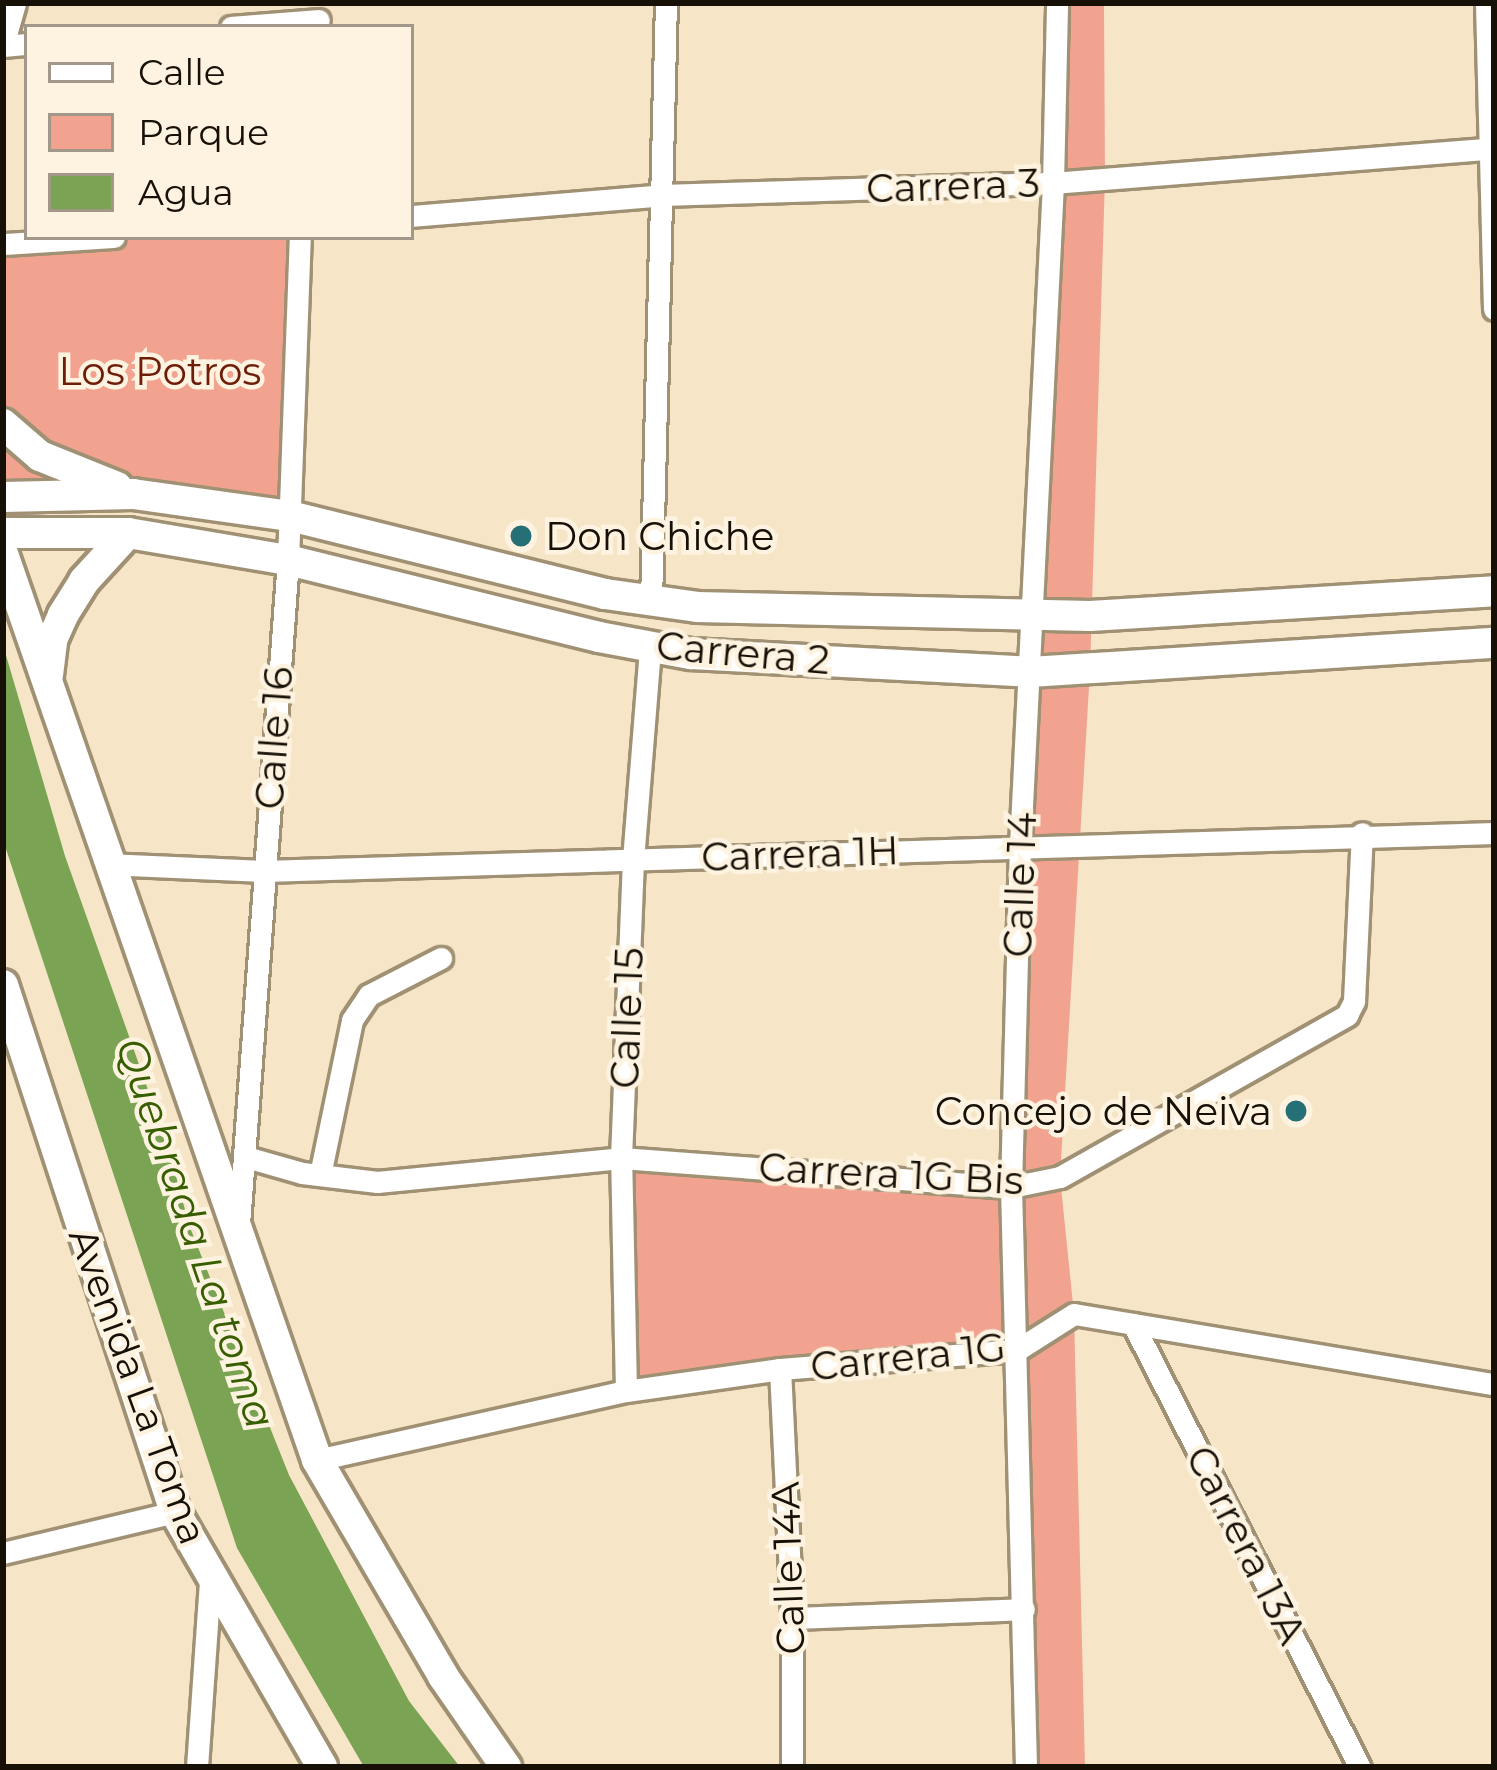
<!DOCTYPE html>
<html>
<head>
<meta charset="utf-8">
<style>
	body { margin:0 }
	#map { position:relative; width:1497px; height:1770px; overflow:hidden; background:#f6e5c6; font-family:Montserrat,sans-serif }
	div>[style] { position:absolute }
	.green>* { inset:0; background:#f1a390 }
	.water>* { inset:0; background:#7aa453 }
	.roads { filter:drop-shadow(3px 0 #a19174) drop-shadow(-3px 0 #a19174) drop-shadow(0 3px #a19174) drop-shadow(0 -3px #a19174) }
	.minor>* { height:21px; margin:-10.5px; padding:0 10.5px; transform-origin:10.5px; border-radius:10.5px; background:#fff }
	.secondary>* { height:30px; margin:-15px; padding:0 15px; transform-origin:15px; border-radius:15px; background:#fff }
	.dots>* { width:33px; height:33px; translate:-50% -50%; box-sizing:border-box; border:6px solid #fdf3e0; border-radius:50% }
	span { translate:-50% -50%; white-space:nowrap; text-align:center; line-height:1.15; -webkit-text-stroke:9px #fdf3e0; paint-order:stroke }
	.street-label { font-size:39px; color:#161006 }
	.park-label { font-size:39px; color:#6f1d08 }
	.poi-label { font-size:39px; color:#161006 }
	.left { translate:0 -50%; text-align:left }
	.right { translate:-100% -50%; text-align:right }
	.water-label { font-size:42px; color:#385e02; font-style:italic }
	.frame { position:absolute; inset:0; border:6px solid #161006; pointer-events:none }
	.legend { position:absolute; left:24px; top:24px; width:390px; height:216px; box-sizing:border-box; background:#fdf3e0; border:3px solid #a19889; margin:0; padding:15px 21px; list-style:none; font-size:36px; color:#161006 }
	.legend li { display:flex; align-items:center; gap:24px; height:60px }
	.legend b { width:60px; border:3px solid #a19889 }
</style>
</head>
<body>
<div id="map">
	<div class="green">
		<i style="clip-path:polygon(1057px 3px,1104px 3px,1105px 178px,1090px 670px,1060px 1177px,1074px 1314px,1085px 1767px,1026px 1767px,1017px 1350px,626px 1391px,621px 1158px,1011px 1187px)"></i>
		<i style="clip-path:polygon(134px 237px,300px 237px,290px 516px,4px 490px,3px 246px)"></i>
	</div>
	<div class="water">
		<i style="clip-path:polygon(3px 645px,65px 856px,168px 1146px,189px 1225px,289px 1475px,409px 1701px,460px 1767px,364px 1767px,237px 1548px,3px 840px)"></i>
	</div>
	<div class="roads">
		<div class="minor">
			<i style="left:1486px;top:3px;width:306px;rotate:88.5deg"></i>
			<i style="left:231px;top:27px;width:88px;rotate:-4.5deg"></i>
			<i style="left:3px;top:46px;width:24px;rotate:-5deg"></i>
			<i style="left:411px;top:216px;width:254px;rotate:-4.7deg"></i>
			<i style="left:664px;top:195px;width:389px;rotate:-1.8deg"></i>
			<i style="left:1053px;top:183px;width:442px;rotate:-4.5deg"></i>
			<i style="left:3px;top:244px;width:111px;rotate:-3.6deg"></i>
			<i style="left:651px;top:602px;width:599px;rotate:-88.57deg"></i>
			<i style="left:106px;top:864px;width:158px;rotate:2.5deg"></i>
			<i style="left:264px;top:871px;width:1231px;rotate:-1.77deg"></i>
			<i style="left:246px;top:1157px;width:58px;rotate:15.9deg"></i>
			<i style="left:302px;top:1173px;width:76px;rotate:6.8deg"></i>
			<i style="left:377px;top:1182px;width:245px;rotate:-5.6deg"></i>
			<i style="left:621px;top:1158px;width:391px;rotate:4.3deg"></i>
			<i style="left:1011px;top:1187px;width:50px;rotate:-11.5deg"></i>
			<i style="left:1060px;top:1177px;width:330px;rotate:-29.4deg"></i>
			<i style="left:1347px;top:1015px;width:16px;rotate:-63deg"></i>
			<i style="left:1354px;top:1001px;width:168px;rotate:-87.3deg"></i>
			<i style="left:320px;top:1175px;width:158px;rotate:-78.3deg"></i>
			<i style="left:352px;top:1020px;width:30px;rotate:-56deg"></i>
			<i style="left:369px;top:995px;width:81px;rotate:-27.2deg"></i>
			<i style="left:239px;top:1224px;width:666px;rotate:-85.78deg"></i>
			<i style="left:288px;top:560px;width:323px;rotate:-87.9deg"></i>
			<i style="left:1133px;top:1324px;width:498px;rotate:62.9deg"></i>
			<i style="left:780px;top:1369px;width:249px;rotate:87.2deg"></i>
			<i style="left:792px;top:1618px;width:149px;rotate:90deg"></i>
			<i style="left:626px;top:1391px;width:233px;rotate:-91.2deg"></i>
			<i style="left:621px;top:1158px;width:298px;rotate:-87.7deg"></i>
			<i style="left:633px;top:860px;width:214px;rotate:-85.4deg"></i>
			<i style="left:317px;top:1460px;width:317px;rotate:-12.6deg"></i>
			<i style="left:626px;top:1391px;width:156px;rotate:-8.1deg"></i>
			<i style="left:780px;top:1369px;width:238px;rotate:-4.6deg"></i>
			<i style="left:1017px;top:1350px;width:67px;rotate:-32.3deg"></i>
			<i style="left:1074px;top:1314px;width:426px;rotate:9.5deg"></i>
			<i style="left:3px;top:1553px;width:177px;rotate:-13.4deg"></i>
			<i style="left:792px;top:1618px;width:232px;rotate:-2.2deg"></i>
			<i style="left:197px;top:1767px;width:188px;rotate:-86deg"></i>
			<i style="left:1026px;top:1767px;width:580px;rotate:-91.48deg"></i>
			<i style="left:1011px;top:1187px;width:341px;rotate:-88.5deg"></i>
			<i style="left:1020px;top:846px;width:664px;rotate:-87.15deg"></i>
			<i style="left:1053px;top:183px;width:180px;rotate:-88.7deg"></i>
		</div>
		<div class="secondary">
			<i style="left:3px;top:31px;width:29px;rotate:-74deg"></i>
			<i style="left:3px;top:424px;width:49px;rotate:40.9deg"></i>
			<i style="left:40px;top:456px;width:83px;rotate:21.9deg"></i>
			<i style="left:3px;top:497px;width:130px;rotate:-1.3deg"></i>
			<i style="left:133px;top:494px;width:159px;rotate:8deg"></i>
			<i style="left:290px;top:516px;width:325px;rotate:13.9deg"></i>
			<i style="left:605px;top:594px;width:93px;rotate:8deg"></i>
			<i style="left:697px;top:607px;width:393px;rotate:1.3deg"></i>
			<i style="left:1090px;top:616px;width:405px;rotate:-3.5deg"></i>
			<i style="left:3px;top:533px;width:125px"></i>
			<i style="left:128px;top:533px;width:162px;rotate:9.6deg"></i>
			<i style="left:288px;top:560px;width:320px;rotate:13.9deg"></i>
			<i style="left:599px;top:637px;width:94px;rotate:10.5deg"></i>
			<i style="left:691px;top:654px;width:339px;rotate:3deg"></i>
			<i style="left:1030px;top:672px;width:465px;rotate:-3.6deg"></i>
			<i style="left:3px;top:554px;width:959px;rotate:70.88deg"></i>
			<i style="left:317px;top:1460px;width:250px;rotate:59.7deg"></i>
			<i style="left:443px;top:1676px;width:111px;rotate:55.3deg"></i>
			<i style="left:48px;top:675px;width:35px;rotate:-83deg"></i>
			<i style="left:52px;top:640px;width:27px;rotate:-66deg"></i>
			<i style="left:63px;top:615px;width:40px;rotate:-58deg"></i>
			<i style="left:84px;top:581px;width:65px;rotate:-47.5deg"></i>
			<i style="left:3px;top:985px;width:554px;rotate:71.92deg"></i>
			<i style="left:175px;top:1512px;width:294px;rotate:60deg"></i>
		</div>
	</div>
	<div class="dots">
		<i style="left:521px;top:536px;background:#256f76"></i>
		<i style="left:1296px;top:1111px;background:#256f76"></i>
	</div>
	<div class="street-label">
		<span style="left:953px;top:186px;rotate:-2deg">Carrera 3</span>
		<span style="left:743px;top:653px;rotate:5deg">Carrera 2</span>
		<span style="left:274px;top:738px;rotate:-86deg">Calle 16</span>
		<span style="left:800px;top:854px;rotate:-2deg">Carrera 1H</span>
		<span style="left:1020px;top:885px;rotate:-88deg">Calle 14</span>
		<span style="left:627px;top:1018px;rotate:-88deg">Calle 15</span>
		<span style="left:891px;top:1174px;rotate:3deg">Carrera 1G Bis</span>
		<span style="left:908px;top:1357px;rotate:-6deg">Carrera 1G</span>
		<span style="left:138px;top:1386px;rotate:70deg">Avenida La Toma</span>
		<span style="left:1246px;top:1545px;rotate:63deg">Carrera 13A</span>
		<span style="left:788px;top:1568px;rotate:-92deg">Calle 14A</span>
	</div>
	<div class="park-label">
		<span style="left:160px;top:371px">Los Potros</span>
	</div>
	<div class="poi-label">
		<span class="left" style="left:545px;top:536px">Don Chiche</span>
		<span class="right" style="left:1272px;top:1111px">Concejo de Neiva</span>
	</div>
	<div class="water-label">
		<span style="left:196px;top:1233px;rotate:71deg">Quebrada La toma</span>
	</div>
	<div class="frame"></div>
	<ul class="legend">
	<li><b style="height:15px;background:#fff"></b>Calle</li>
	<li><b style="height:33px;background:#f1a390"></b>Parque</li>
	<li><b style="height:33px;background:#7aa453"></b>Agua</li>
	</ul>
</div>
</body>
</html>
